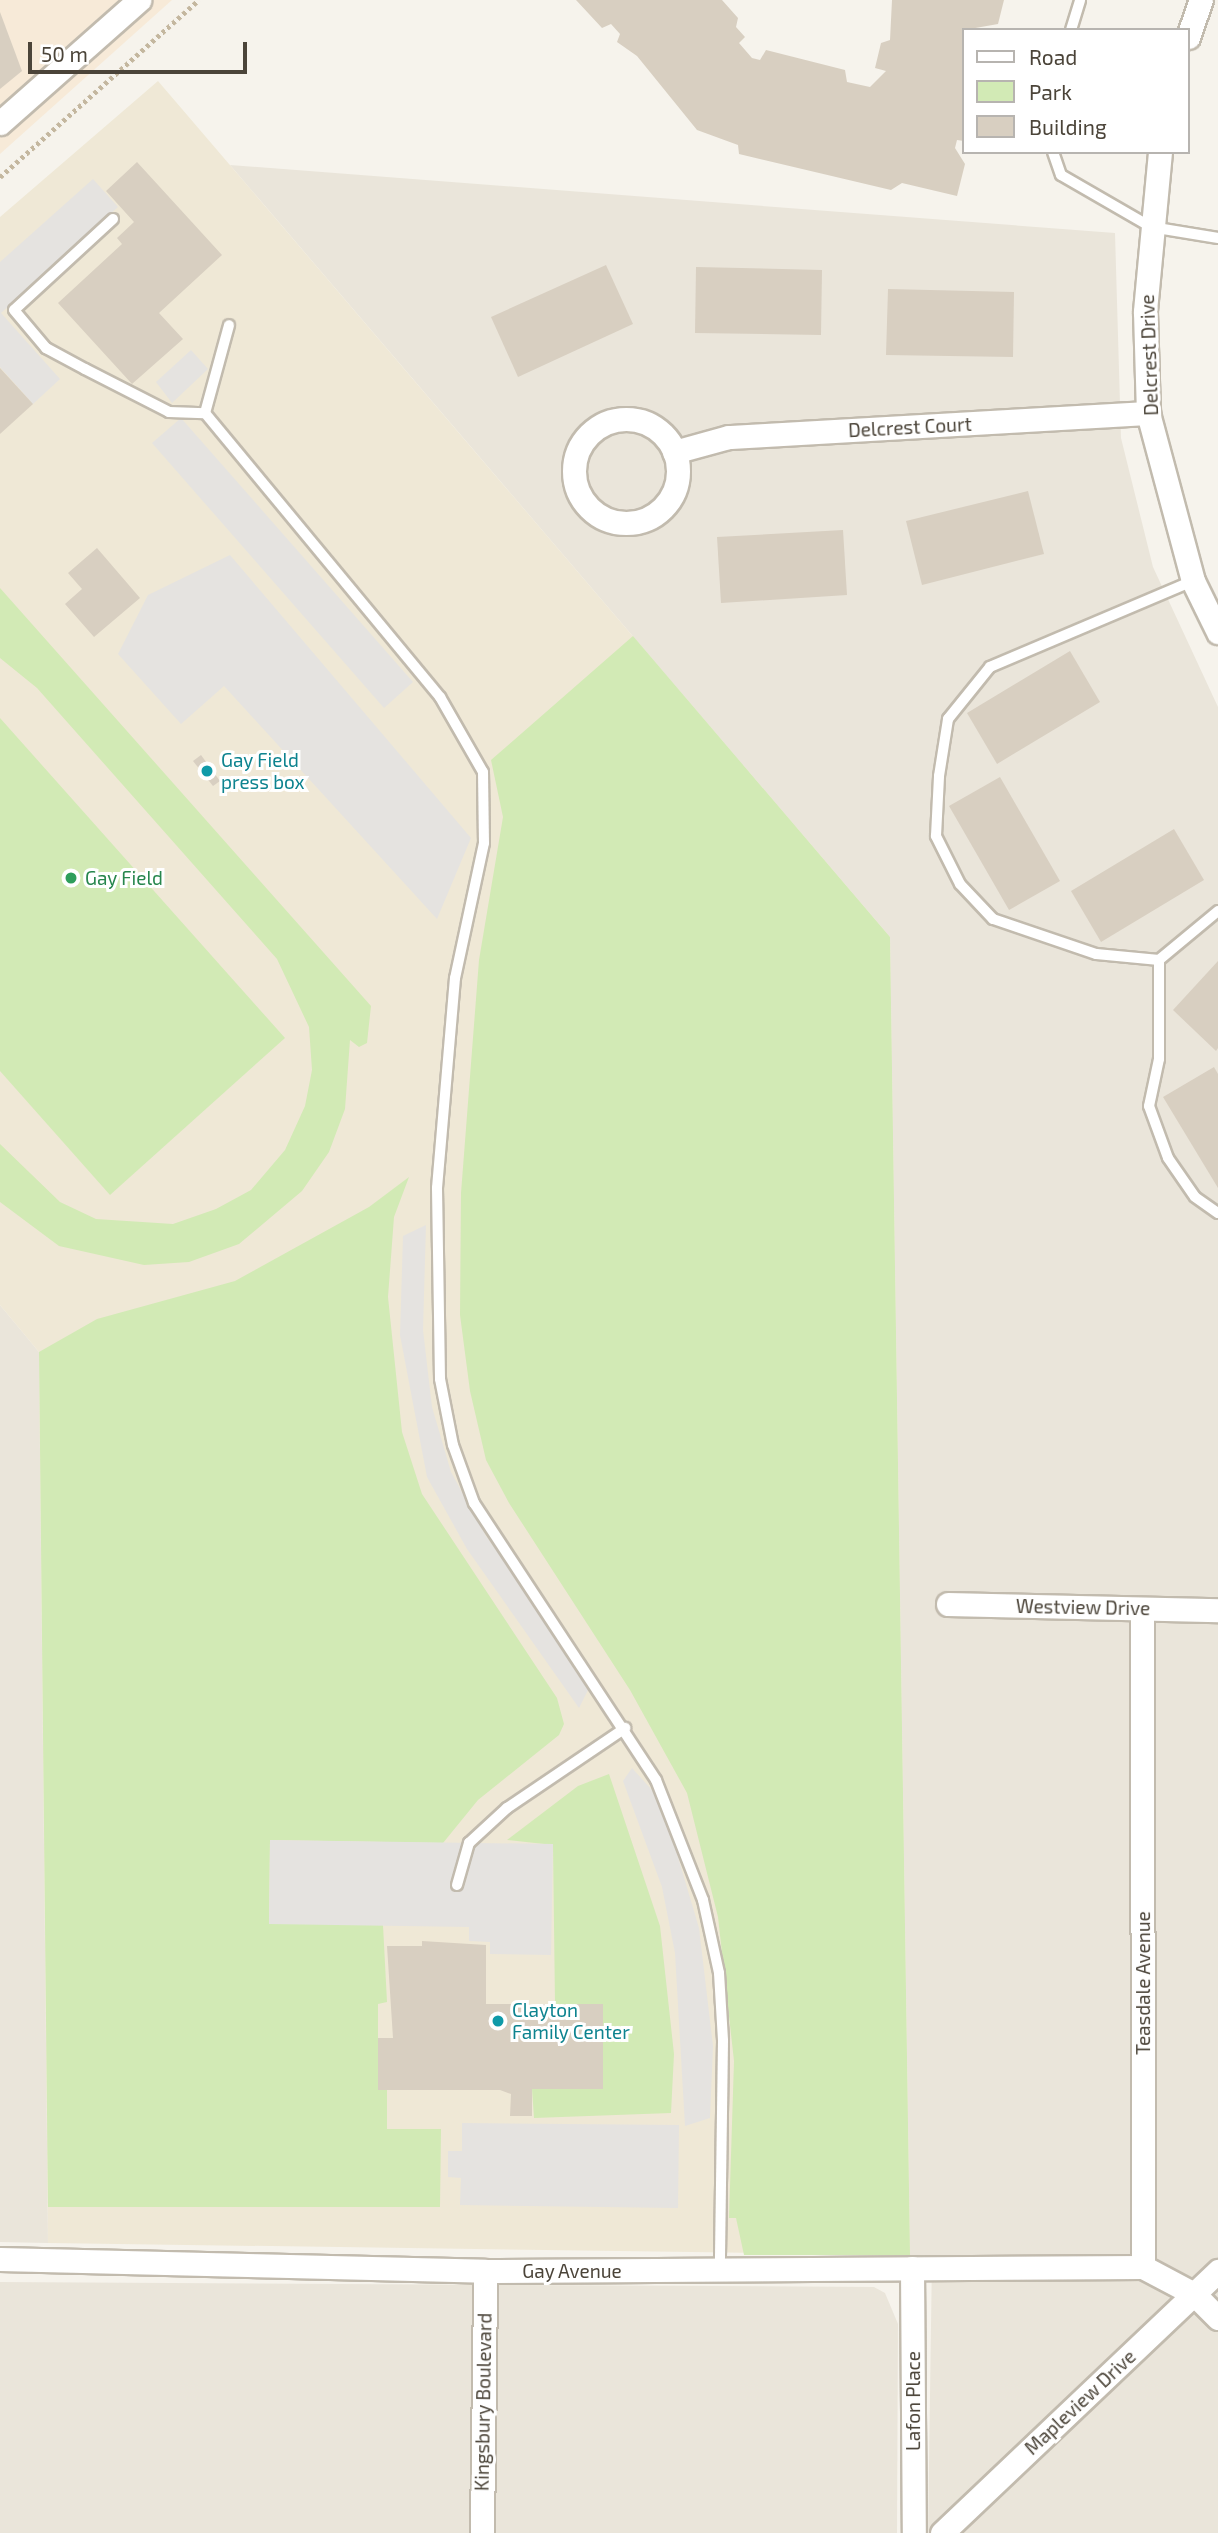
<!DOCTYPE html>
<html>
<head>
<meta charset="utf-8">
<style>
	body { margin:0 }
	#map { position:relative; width:1218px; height:2533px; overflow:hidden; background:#f6f3ec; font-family:"Exo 2",sans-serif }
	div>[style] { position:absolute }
	.residential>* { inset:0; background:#eae5da }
	.commercial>* { inset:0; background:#f7ead8 }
	.education>* { inset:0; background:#efe8d6 }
	.green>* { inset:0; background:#d2eab5 }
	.parking>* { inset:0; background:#e5e3e0 }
	.building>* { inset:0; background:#d8cfc1 }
	.path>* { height:4.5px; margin-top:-2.25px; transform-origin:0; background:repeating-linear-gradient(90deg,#c4b79f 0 3.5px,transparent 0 7px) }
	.roads { filter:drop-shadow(2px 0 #c2bbae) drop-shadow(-2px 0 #c2bbae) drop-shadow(0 2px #c2bbae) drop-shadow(0 -2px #c2bbae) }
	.lane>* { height:10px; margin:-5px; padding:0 5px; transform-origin:5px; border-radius:5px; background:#fff }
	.street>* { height:23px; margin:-11.5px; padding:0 11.5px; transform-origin:11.5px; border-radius:11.5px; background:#fff }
	.street>.ring { margin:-11.5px; padding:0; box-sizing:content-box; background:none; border:23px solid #fff; border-radius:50% }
	.dots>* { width:19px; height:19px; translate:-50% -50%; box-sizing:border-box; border:4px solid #fff; border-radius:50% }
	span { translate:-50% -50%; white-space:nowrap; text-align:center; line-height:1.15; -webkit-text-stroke:6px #fff; paint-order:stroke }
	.street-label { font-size:19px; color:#4b4439 }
	.culture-label { font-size:19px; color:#0d838f }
	.left { translate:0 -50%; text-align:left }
	.leisure-label { font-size:19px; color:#27864d }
	.legend { position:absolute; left:962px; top:28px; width:228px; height:126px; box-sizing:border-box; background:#fff; border:2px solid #b7b4b0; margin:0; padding:9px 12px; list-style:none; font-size:21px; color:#4b4439 }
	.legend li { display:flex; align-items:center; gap:14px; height:35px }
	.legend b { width:35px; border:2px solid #b7b4b0 }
	.scale { position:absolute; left:28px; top:42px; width:219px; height:32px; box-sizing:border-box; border:4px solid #4b4439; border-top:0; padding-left:9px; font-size:21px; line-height:24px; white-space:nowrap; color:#4b4439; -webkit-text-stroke:5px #fff; paint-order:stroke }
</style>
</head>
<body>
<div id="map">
	<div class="residential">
		<i style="clip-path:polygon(230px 165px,1115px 233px,1121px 438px,1153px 567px,1218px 707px,1218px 2533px,928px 2533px,932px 2257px,910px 2255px,890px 937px)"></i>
		<i style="clip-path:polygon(0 1305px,39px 1352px,48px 2243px,0 2242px)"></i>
		<i style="clip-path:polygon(0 2282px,874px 2287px,885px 2293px,898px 2324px,897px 2533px,0 2533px)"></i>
	</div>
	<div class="commercial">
		<i style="clip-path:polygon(0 0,172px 0,0 154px)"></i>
	</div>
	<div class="education">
		<i style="clip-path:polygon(158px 81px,890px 937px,910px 2255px,48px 2243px,39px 1352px,0 1305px,0 217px)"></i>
	</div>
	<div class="green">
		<i style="clip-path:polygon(0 588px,371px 1006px,367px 1043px,359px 1047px,350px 1040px,345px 1109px,329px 1152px,302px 1191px,239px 1244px,189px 1262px,144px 1265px,59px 1246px,0 1202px,0 1144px,60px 1202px,96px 1219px,173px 1224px,216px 1209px,251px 1190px,285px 1150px,305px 1106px,312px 1070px,309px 1027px,277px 959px,37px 688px,0 658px)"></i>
		<i style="clip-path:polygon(633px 636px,890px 937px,910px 2255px,744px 2255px,736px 2218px,729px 2218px,734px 2061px,718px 1917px,687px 1793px,630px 1690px,509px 1503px,486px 1460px,470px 1391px,460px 1315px,461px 1193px,479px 960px,503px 817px,491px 760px)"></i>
		<i style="clip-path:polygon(0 718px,285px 1038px,110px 1195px,0 1071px)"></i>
		<i style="clip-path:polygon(409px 1177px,394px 1217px,388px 1297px,402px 1432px,422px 1494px,557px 1698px,564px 1724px,559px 1735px,478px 1800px,443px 1843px,270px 1840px,269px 1923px,383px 1925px,387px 2002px,378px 2004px,378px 2090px,387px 2090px,387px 2129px,441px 2129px,440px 2207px,48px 2207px,39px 1352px,97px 1319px,235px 1281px,369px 1207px)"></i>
		<i style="clip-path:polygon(609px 1774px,660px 1926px,674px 2054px,671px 2113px,534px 2118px,532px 2089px,603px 2089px,603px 2005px,555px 2004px,553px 1845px,507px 1840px,578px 1786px)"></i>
	</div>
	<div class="parking">
		<i style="clip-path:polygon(93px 179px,118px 207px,1px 313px,60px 379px,33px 404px,0 367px,0 262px)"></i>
		<i style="clip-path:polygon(191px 350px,208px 369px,172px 403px,156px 382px)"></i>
		<i style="clip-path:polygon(181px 418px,413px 682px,384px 708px,152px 443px)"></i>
		<i style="clip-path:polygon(230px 555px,471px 838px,437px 919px,224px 686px,181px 724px,118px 654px,148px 595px)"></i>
		<i style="clip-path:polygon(426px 1225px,423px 1330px,432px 1407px,451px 1472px,486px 1536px,591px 1684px,579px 1708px,467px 1549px,427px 1477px,400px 1335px,403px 1236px)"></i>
		<i style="clip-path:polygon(632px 1768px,661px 1800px,699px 1928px,713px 2046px,710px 2118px,685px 2126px,675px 1953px,662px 1887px,623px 1781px)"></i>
		<i style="clip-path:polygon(270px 1840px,553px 1844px,551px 1955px,490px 1954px,490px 1942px,469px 1941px,469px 1927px,269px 1924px)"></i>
		<i style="clip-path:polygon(462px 2123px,679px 2125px,678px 2208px,460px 2205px,461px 2178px,448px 2177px,448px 2151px,462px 2151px)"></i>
	</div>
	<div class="building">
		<i style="clip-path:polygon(576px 0,722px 0,738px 18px,736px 27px,745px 37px,739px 43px,752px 58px,760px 60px,766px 50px,845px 70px,847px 82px,870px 87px,886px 71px,875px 68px,881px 43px,890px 40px,892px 0,1004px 0,998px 24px,964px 30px,964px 141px,957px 140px,955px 148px,965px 164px,957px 196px,902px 183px,891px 190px,739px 154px,738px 145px,697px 130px,637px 56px,617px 42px,620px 34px,611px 24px,602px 28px)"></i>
		<i style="clip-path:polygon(0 12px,22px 71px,0 89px)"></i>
		<i style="clip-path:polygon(137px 162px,222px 255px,159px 313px,183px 339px,132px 384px,58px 303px,122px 244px,117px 238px,134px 222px,106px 191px)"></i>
		<i style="clip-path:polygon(606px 265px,633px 324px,518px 377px,491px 317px)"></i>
		<i style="clip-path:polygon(696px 267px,822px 270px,821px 335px,695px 333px)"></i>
		<i style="clip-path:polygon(888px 289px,1014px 292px,1013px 357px,886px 355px)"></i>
		<i style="clip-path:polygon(0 368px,33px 404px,0 434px)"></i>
		<i style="clip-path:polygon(1028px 491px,1044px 554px,922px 585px,906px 521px)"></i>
		<i style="clip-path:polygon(843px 530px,847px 595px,721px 603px,717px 537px)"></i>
		<i style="clip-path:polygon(97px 548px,140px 598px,94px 637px,65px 604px,82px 589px,68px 573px)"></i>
		<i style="clip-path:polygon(1070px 651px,1100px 702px,997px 764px,967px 713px)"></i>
		<i style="clip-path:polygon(201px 755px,220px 781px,213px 786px,193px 761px)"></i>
		<i style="clip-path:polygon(1000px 777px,1060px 881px,1009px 910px,949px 806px)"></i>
		<i style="clip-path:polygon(1174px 829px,1204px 880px,1101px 942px,1071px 891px)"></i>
		<i style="clip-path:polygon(1218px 961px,1218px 1048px,1216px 1051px,1173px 1010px)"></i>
		<i style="clip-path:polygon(1214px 1067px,1218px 1074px,1218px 1188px,1163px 1097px)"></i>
		<i style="clip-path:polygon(422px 1941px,486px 1945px,486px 2004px,603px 2004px,603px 2089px,532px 2089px,532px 2116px,510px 2116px,511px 2094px,500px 2090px,378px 2090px,378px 2038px,393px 2038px,387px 1946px,422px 1946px)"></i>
	</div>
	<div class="path">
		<i style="left:0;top:177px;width:266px;rotate:-41.7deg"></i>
	</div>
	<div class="roads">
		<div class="lane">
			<i style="left:1071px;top:30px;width:31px;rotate:-73deg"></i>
			<i style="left:1053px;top:152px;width:24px;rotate:71deg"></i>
			<i style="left:1061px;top:175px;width:104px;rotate:30deg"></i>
			<i style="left:1151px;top:227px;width:68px;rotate:9.3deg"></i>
			<i style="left:113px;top:219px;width:134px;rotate:137.4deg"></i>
			<i style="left:14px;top:310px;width:50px;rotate:49.9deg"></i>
			<i style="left:46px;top:348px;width:44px;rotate:28.3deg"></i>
			<i style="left:85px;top:369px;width:94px;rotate:27.1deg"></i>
			<i style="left:169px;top:412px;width:36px;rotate:2deg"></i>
			<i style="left:205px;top:413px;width:369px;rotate:50.4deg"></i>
			<i style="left:440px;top:697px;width:86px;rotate:60.2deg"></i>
			<i style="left:483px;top:772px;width:71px;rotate:89.2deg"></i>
			<i style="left:484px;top:843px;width:138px;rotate:102.1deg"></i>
			<i style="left:455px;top:978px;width:211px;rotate:94.9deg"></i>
			<i style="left:437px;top:1188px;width:191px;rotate:89.1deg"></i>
			<i style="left:440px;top:1379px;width:67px;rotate:78.9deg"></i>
			<i style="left:453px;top:1445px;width:62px;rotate:70.1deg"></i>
			<i style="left:474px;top:1503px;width:331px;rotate:56.7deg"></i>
			<i style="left:656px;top:1780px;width:129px;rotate:68.6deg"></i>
			<i style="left:703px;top:1900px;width:75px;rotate:77.6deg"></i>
			<i style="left:719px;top:1973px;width:68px;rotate:86.6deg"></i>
			<i style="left:723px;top:2041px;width:229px;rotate:90.8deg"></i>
			<i style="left:205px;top:413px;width:91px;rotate:-74.7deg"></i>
			<i style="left:1218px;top:911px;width:77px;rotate:140.3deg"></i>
			<i style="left:1159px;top:960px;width:99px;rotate:90deg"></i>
			<i style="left:1159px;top:1059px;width:48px;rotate:102deg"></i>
			<i style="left:1149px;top:1106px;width:55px;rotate:69.9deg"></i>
			<i style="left:1168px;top:1158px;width:47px;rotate:55.3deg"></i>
			<i style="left:1195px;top:1197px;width:28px;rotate:35deg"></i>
			<i style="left:1159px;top:960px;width:63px;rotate:-174.6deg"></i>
			<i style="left:1096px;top:954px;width:109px;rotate:-161.2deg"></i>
			<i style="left:993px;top:919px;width:48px;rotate:-133.3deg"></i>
			<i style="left:960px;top:884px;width:54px;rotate:-116.6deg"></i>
			<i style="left:936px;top:836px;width:60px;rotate:-87.1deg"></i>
			<i style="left:939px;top:776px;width:58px;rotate:-81deg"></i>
			<i style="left:948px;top:719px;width:67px;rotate:-51.1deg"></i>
			<i style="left:990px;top:667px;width:220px;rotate:-23deg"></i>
			<i style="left:457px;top:1885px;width:44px;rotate:-74.1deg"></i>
			<i style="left:469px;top:1843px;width:52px;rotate:-42.6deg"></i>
			<i style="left:507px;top:1808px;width:143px;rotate:-34.1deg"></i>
		</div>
		<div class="street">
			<i style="left:1188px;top:37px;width:39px;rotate:-71deg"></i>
			<i style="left:0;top:123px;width:186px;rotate:-41.5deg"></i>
			<i style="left:1160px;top:152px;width:161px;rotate:95.4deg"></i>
			<i style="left:1145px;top:312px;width:101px;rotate:88.3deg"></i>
			<i style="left:1148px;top:413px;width:174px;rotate:75deg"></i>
			<i style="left:1193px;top:581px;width:57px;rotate:63.9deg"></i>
			<i class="ring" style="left:574px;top:419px;width:81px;height:81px"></i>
			<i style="left:674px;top:452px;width:57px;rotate:-15.3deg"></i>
			<i style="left:729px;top:437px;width:420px;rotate:-3.3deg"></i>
			<i style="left:948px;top:1604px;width:270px;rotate:1.3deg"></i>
			<i style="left:1142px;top:1609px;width:658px;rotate:89.91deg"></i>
			<i style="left:1143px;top:2267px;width:58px;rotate:27.9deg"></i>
			<i style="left:1194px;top:2294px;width:34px;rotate:45deg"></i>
			<i style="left:0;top:2259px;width:485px;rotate:1.4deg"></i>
			<i style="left:485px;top:2271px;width:658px;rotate:-0.35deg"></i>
			<i style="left:912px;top:2268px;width:265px;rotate:89.6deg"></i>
			<i style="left:482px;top:2533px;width:262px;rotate:-89.3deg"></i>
			<i style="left:942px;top:2533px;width:381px;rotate:-43.5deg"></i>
		</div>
	</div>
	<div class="dots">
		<i style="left:207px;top:771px;background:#0f9aa8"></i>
		<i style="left:71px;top:878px;background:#2e9e5b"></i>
		<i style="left:498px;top:2021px;background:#0f9aa8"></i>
	</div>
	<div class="street-label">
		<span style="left:1149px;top:355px;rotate:-92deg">Delcrest Drive</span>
		<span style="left:910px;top:427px;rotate:-3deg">Delcrest Court</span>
		<span style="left:1083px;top:1607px;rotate:1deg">Westview Drive</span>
		<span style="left:1143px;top:1983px;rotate:-90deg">Teasdale Avenue</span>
		<span style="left:572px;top:2271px">Gay Avenue</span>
		<span style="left:913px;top:2401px;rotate:-90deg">Lafon Place</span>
		<span style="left:483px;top:2402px;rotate:-89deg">Kingsbury Boulevard</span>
		<span style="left:1080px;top:2402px;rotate:-43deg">Mapleview Drive</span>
	</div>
	<div class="culture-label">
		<span class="left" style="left:221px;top:771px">Gay Field<br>press box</span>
		<span class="left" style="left:512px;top:2021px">Clayton<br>Family Center</span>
	</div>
	<div class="leisure-label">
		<span class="left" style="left:85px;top:878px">Gay Field</span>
	</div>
	<ul class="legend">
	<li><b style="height:9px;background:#fff"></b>Road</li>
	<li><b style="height:19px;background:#d2eab5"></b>Park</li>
	<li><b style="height:19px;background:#d8cfc1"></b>Building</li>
	</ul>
	<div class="scale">50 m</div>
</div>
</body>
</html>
